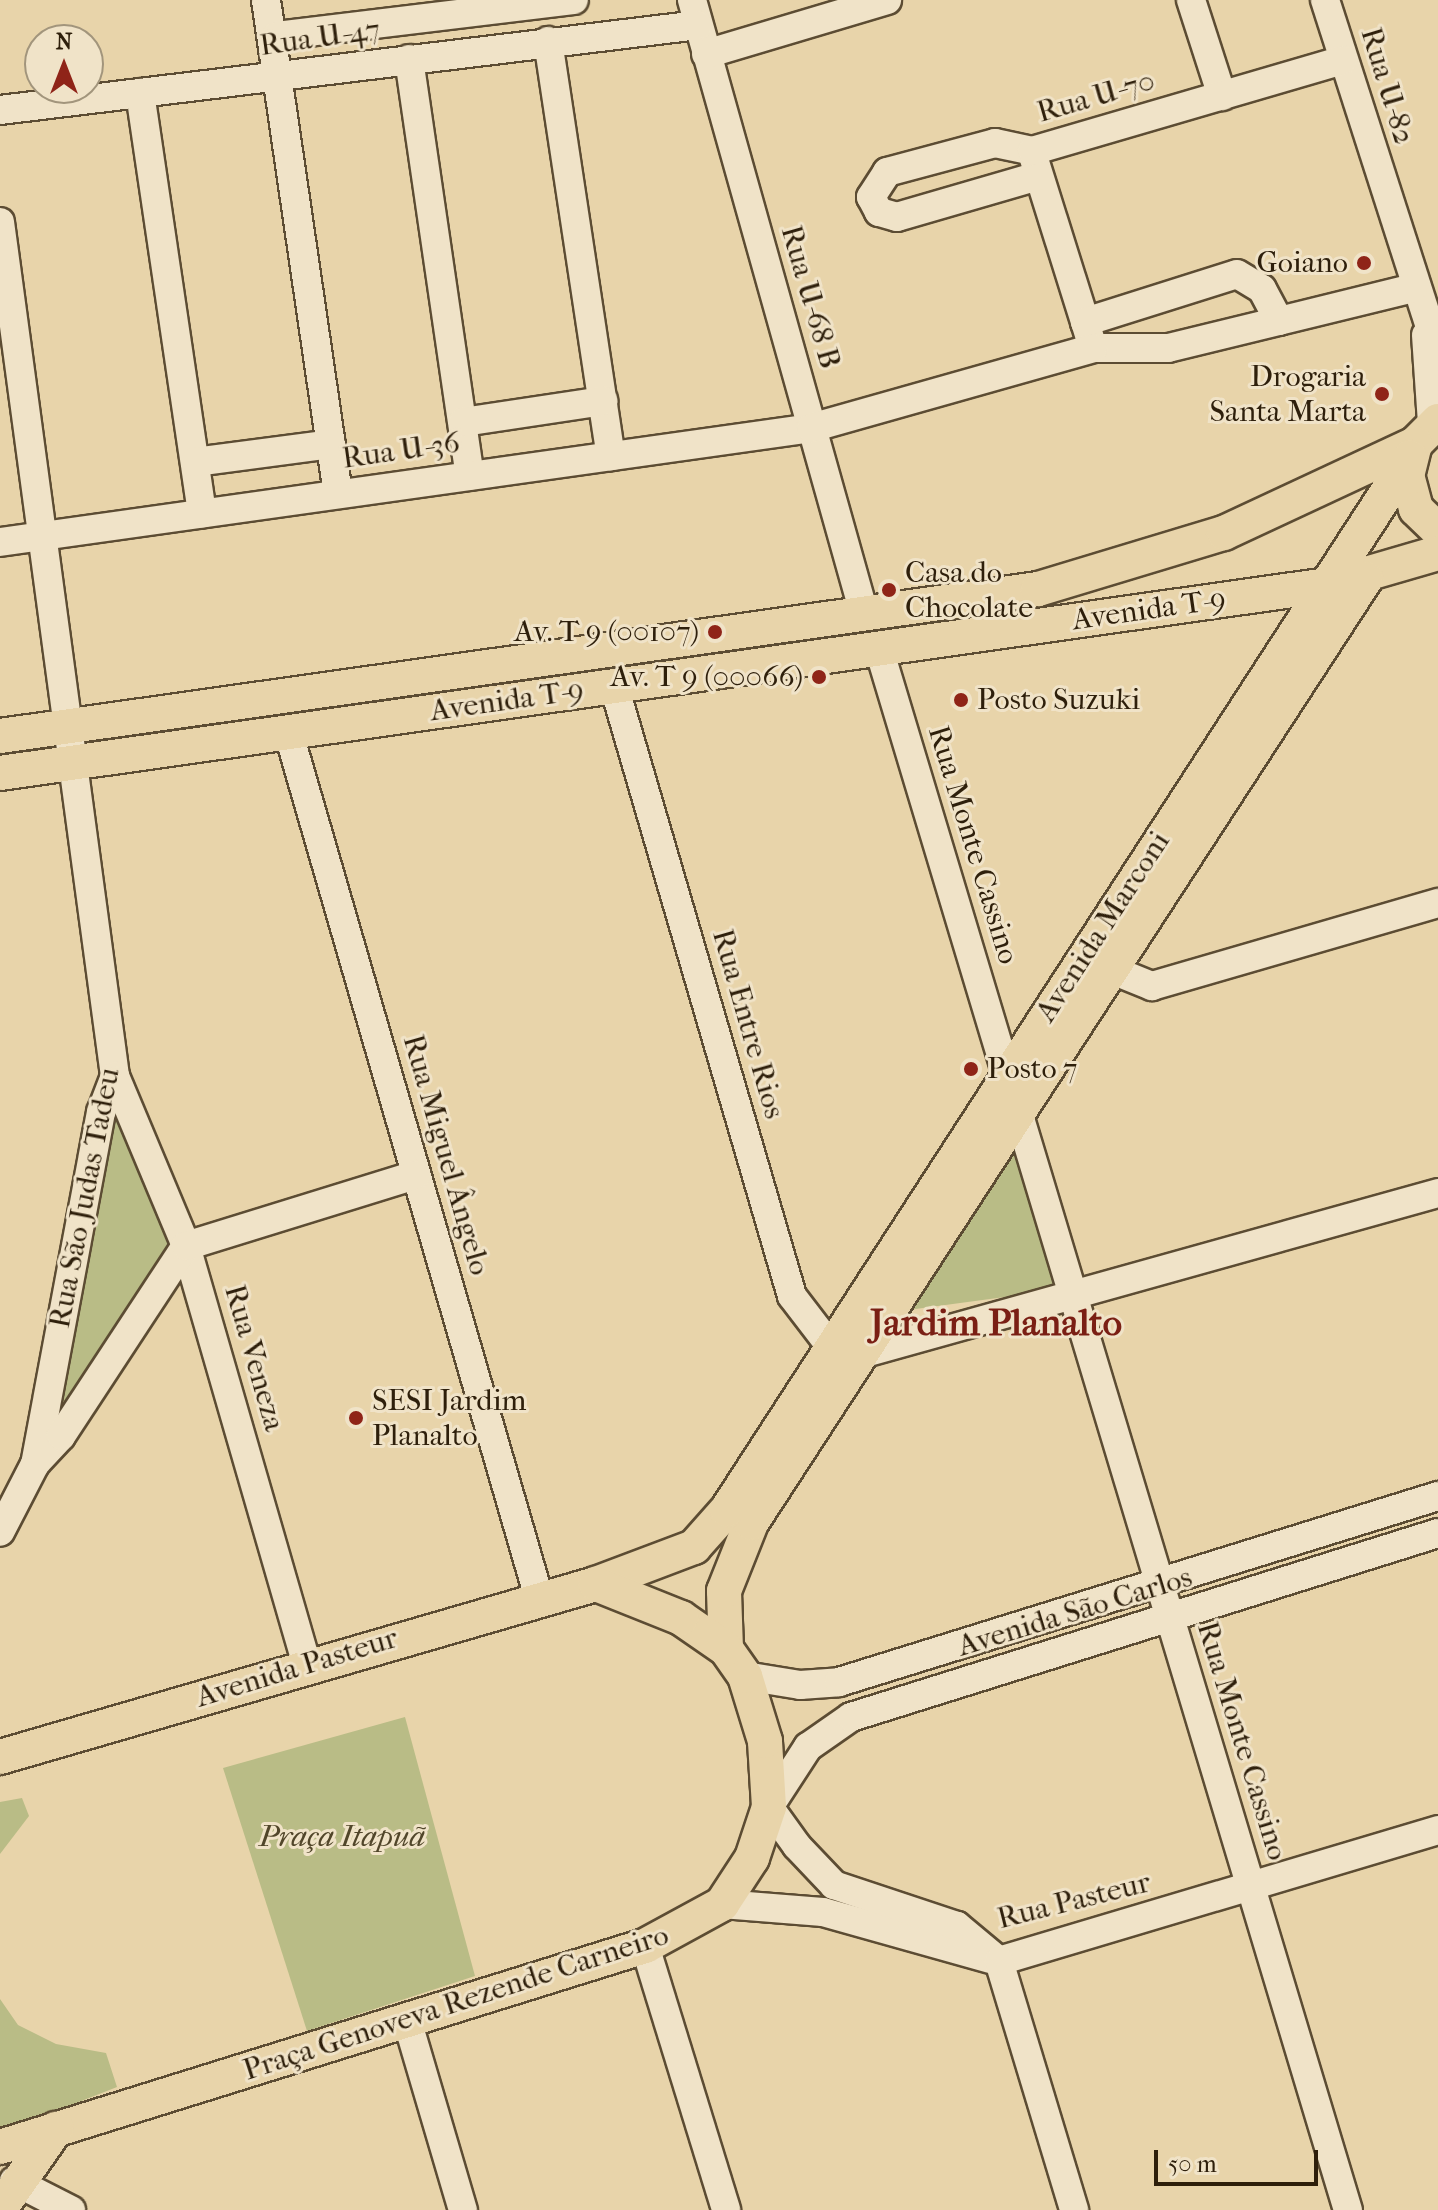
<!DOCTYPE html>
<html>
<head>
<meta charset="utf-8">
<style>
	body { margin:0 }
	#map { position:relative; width:1438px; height:2210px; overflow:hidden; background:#e8d4aa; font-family:"IM FELL French Canon",serif }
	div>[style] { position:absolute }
	.green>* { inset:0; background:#b9bc86 }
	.roads { filter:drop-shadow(2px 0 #5c4c33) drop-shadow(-2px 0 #5c4c33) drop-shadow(0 2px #5c4c33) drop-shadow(0 -2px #5c4c33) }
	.minor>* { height:28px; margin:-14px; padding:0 14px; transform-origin:14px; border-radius:14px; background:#f0e3c8 }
	.major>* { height:34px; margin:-17px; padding:0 17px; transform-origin:17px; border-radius:17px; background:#e8d4aa }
	.dots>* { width:22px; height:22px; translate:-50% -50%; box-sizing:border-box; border:4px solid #f0e3c8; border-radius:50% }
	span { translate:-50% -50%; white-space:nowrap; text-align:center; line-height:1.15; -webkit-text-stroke:6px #f0e3c8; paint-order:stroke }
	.street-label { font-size:30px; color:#2e1f0b }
	.poi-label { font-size:30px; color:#2e1f0b }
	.right { translate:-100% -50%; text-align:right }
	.left { translate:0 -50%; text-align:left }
	.park-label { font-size:30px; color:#51462a; font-style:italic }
	.district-label { font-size:38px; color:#7a1f14; font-weight:700 }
	.north { position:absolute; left:24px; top:24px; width:80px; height:80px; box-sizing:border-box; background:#f0e3c8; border:2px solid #a2957c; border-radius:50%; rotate:0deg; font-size:22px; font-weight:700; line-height:32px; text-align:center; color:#2e1f0b }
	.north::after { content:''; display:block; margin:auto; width:28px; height:36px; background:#8f2418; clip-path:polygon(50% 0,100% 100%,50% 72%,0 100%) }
	.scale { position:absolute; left:1154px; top:2150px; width:164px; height:36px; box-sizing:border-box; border:4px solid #2e1f0b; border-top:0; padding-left:10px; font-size:24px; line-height:28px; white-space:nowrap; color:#2e1f0b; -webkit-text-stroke:6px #f0e3c8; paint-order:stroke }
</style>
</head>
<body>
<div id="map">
	<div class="green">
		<i style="clip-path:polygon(111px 1101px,174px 1243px,43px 1443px)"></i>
		<i style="clip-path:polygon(1019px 1141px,1057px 1290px,908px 1310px)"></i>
		<i style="clip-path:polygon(405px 1717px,475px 1976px,307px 2031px,223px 1768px)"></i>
		<i style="clip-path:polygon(22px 1798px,29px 1816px,0 1854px,0 1802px)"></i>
		<i style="clip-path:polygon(0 1999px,18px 2025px,56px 2044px,106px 2053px,117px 2087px,0 2133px)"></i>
	</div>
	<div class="roads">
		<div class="minor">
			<i style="left:266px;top:0;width:499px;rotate:81.7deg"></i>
			<i style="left:692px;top:0;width:637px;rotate:74.33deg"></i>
			<i style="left:1191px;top:0;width:101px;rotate:72.1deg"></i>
			<i style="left:1325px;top:0;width:371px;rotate:72.2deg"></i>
			<i style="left:276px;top:36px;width:300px;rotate:-6.9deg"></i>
			<i style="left:548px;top:41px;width:420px;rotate:81.4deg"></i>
			<i style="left:706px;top:54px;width:189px;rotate:-16.6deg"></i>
			<i style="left:409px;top:59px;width:421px;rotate:81.7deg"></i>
			<i style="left:140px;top:93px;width:425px;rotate:81.6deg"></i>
			<i style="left:0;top:110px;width:703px;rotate:-6.94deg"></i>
			<i style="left:1034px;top:159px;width:171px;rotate:72.6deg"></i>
			<i style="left:1038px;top:176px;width:147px;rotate:163.8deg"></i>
			<i style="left:897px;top:217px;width:19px;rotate:-164deg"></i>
			<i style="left:879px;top:212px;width:17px;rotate:-118deg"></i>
			<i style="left:871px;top:197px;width:30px;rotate:-57deg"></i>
			<i style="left:887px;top:172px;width:112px;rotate:-15deg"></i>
			<i style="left:995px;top:143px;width:38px;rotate:12deg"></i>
			<i style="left:1032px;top:151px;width:324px;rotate:-16.3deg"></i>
			<i style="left:0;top:222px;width:862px;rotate:82.33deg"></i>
			<i style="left:115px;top:1076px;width:39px;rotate:111deg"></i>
			<i style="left:101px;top:1112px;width:358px;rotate:100.6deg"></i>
			<i style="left:35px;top:1464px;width:76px;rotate:117.2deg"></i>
			<i style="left:1237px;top:274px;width:29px;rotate:31deg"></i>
			<i style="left:1262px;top:289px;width:36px;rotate:62deg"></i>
			<i style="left:1279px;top:321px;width:114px;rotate:166.3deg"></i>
			<i style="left:1168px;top:348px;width:75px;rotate:180deg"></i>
			<i style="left:1093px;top:348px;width:27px;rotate:-107deg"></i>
			<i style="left:1085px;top:322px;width:159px;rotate:-17.5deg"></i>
			<i style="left:1279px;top:321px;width:138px;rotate:-13.8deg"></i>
			<i style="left:1426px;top:335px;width:89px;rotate:86.1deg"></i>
			<i style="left:463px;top:422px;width:142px;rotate:-8.5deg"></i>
			<i style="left:195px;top:462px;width:137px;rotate:-7.5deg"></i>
			<i style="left:0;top:542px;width:819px;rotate:-8deg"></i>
			<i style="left:811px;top:428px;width:293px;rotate:-15.8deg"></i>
			<i style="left:879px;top:649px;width:1630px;rotate:73.28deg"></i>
			<i style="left:614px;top:686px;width:635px;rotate:73.73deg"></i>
			<i style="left:792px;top:1296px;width:64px;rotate:52.6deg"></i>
			<i style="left:831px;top:1347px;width:25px;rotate:21deg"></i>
			<i style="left:854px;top:1356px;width:606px;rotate:-15.59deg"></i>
			<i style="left:288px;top:731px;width:903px;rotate:73.85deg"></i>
			<i style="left:1092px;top:962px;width:65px;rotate:21.8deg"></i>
			<i style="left:1152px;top:986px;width:298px;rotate:-16.2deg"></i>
			<i style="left:115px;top:1076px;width:184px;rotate:67.3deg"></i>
			<i style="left:186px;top:1246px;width:437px;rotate:73.9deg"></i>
			<i style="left:35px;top:1464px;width:38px;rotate:-47deg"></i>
			<i style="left:61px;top:1436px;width:227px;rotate:-56.7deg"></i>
			<i style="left:186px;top:1246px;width:241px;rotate:-17.2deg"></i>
			<i style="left:745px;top:1676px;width:56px;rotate:9.3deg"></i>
			<i style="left:800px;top:1685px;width:39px;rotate:-4deg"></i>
			<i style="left:839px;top:1682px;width:627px;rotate:-17.25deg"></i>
			<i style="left:722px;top:1904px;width:101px;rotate:4.5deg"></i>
			<i style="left:823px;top:1912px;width:173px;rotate:15.7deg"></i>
			<i style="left:645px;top:1946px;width:276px;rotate:72.9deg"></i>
			<i style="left:999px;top:1961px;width:55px;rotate:-140.2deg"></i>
			<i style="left:957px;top:1926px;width:130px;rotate:-161.6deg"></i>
			<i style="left:834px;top:1885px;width:54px;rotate:-133.5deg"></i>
			<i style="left:797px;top:1846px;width:48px;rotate:-125.7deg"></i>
			<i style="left:769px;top:1807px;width:72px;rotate:-57deg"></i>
			<i style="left:808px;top:1747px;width:52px;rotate:-34.9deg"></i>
			<i style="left:851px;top:1717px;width:615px;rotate:-17.4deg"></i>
			<i style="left:999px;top:1961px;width:458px;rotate:-16.6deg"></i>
			<i style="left:999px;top:1961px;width:260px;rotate:73.2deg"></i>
			<i style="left:407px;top:2020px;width:198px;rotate:73.6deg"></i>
			<i style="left:14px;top:2181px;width:64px;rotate:27deg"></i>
		</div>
		<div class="major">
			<i style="left:1438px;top:421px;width:33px;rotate:135deg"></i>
			<i style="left:1415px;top:444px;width:32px;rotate:104deg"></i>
			<i style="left:1407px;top:475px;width:35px;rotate:75deg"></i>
			<i style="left:1416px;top:509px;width:30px;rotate:44deg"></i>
			<i style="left:0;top:736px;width:1048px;rotate:-8.06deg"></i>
			<i style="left:1038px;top:589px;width:194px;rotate:-16.8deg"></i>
			<i style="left:1224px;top:533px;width:211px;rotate:-25deg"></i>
			<i style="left:0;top:773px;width:1341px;rotate:-8.06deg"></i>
			<i style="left:1328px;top:585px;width:115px;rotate:-16.2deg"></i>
			<i style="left:726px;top:1649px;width:58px;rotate:-92deg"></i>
			<i style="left:724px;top:1591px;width:73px;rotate:-68.3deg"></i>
			<i style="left:751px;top:1523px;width:1127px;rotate:-56.94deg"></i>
			<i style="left:0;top:1757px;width:621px;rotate:-16.19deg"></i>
			<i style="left:596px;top:1584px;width:105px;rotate:-20.7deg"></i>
			<i style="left:694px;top:1547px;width:50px;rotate:-48.3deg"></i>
			<i style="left:727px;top:1510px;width:1255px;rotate:-57.03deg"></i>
			<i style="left:0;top:2147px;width:676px;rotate:-17.31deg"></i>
			<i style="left:645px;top:1946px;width:88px;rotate:-28.6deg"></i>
			<i style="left:722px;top:1904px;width:55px;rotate:-56.9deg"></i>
			<i style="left:752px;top:1858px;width:54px;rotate:-71.6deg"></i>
			<i style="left:769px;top:1807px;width:66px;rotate:-93.5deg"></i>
			<i style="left:765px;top:1741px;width:68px;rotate:-107.1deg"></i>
			<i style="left:745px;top:1676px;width:33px;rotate:-125deg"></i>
			<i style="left:726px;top:1649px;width:55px;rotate:-145.4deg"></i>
			<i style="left:681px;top:1618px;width:92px;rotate:-158.2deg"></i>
			<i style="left:0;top:2209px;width:98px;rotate:-55deg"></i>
		</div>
	</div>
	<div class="dots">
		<i style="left:1364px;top:263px;background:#8f2418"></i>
		<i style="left:1382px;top:394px;background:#8f2418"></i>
		<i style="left:889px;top:590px;background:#8f2418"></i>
		<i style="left:715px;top:632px;background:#8f2418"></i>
		<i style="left:819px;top:677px;background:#8f2418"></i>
		<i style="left:961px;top:700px;background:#8f2418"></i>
		<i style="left:971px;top:1069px;background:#8f2418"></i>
		<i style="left:356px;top:1418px;background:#8f2418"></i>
	</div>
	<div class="street-label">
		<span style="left:320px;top:38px;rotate:-8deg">Rua U-47</span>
		<span style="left:1387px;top:86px;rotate:73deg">Rua U-82</span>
		<span style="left:1096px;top:97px;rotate:-16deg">Rua U-70</span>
		<span style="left:810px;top:297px;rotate:74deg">Rua U-68 B</span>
		<span style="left:401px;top:451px;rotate:-8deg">Rua U-36</span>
		<span style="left:1149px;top:610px;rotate:-8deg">Avenida T-9</span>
		<span style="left:507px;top:701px;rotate:-8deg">Avenida T-9</span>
		<span style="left:973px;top:845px;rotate:73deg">Rua Monte Cassino</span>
		<span style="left:1103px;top:927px;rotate:-57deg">Avenida Marconi</span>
		<span style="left:748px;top:1024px;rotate:74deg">Rua Entre Rios</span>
		<span style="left:446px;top:1155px;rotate:74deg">Rua Miguel Ângelo</span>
		<span style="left:85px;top:1198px;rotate:-79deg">Rua São Judas Tadeu</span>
		<span style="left:254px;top:1358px;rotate:74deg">Rua Veneza</span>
		<span style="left:1075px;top:1612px;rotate:-17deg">Avenida São Carlos</span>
		<span style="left:297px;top:1668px;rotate:-17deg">Avenida Pasteur</span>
		<span style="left:1242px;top:1741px;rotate:73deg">Rua Monte Cassino</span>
		<span style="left:1074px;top:1901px;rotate:-14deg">Rua Pasteur</span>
		<span style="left:456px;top:2003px;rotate:-18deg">Praça Genoveva Rezende Carneiro</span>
	</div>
	<div class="poi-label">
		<span class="right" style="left:1348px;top:263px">Goiano</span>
		<span class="right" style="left:1366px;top:394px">Drogaria<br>Santa Marta</span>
		<span class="left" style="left:905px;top:590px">Casa do<br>Chocolate</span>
		<span class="right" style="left:699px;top:632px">Av. T 9 (00107)</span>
		<span class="right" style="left:803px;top:677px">Av. T 9 (00066)</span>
		<span class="left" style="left:977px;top:700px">Posto Suzuki</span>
		<span class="left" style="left:987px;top:1069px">Posto 7</span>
		<span class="left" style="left:372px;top:1418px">SESI Jardim<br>Planalto</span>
	</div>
	<div class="park-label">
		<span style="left:342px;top:1837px">Praça Itapuã</span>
	</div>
	<div class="district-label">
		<span style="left:996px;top:1323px">Jardim Planalto</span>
	</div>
	<div class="north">N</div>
	<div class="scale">50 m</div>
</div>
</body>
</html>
